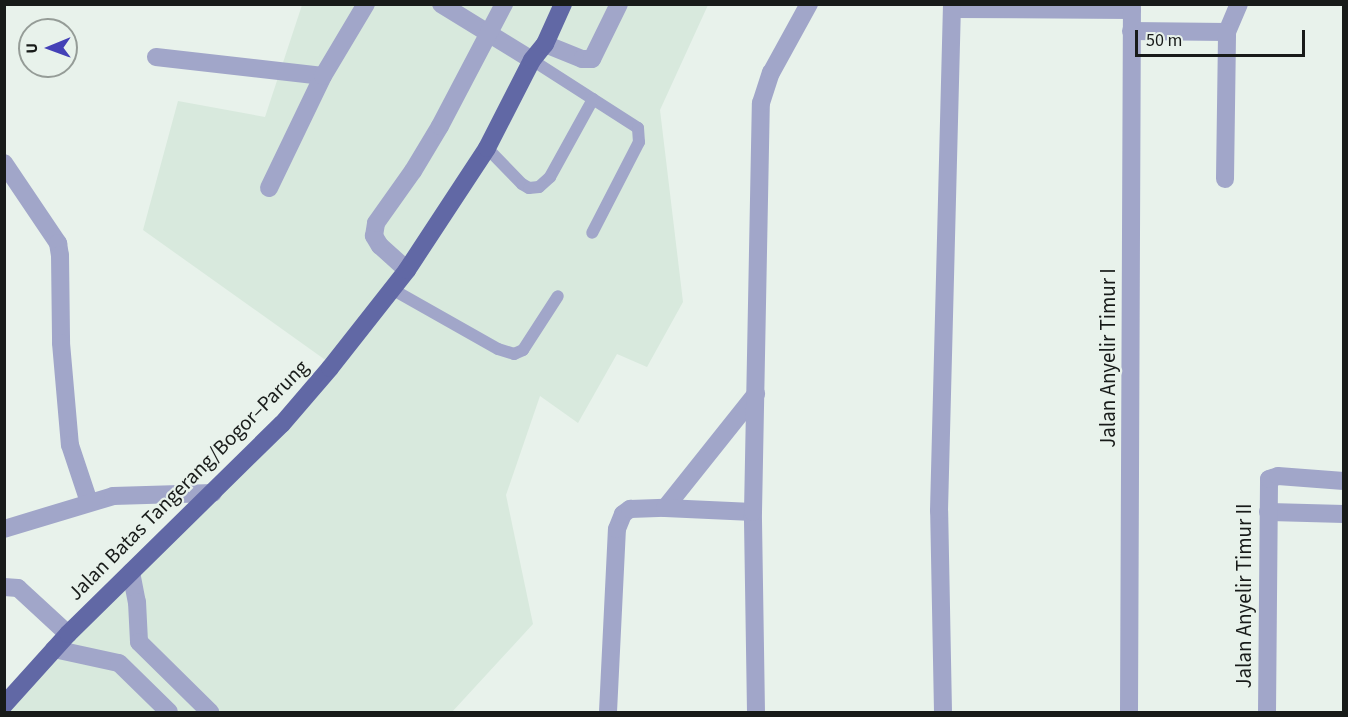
<!DOCTYPE html>
<html>
<head>
<meta charset="utf-8">
<style>
	body { margin:0 }
	#map { position:relative; width:1348px; height:717px; overflow:hidden; background:#e8f2eb; font-family:"Source Sans 3",sans-serif }
	div>[style] { position:absolute }
	.built>* { inset:0; background:#d8e9dd }
	.lane>* { height:12px; margin:-6px; padding:0 6px; transform-origin:6px; border-radius:6px; background:#a1a6c9 }
	.street>* { height:18px; margin:-9px; padding:0 9px; transform-origin:9px; border-radius:9px; background:#a1a6c9 }
	.primary>* { height:18px; margin:-9px; padding:0 9px; transform-origin:9px; border-radius:9px; background:#6168a5 }
	span { translate:-50% -50%; white-space:nowrap; text-align:center; line-height:1.15; -webkit-text-stroke:4.5px #e8f2eb; paint-order:stroke }
	.street-label { font-size:21px; color:#181b19 }
	.frame { position:absolute; inset:0; border:6px solid #181b19; pointer-events:none }
	.north { position:absolute; left:18px; top:18px; width:60px; height:60px; box-sizing:border-box; background:#e8f2eb; border:2px solid #959c97; border-radius:50%; rotate:269deg; font-size:16px; font-weight:700; line-height:24px; text-align:center; color:#181b19 }
	.north::after { content:''; display:block; margin:auto; width:21px; height:27px; background:#4441b7; clip-path:polygon(50% 0,100% 100%,50% 72%,0 100%) }
	.scale { position:absolute; left:1135px; top:30px; width:170px; height:27px; box-sizing:border-box; border:3px solid #181b19; border-top:0; padding-left:8px; font-size:18px; line-height:21px; white-space:nowrap; color:#181b19; -webkit-text-stroke:4px #e8f2eb; paint-order:stroke }
</style>
</head>
<body>
<div id="map">
	<div class="built">
		<i style="clip-path:polygon(302px 5px,708px 5px,660px 110px,683px 302px,647px 367px,617px 354px,578px 423px,540px 396px,506px 495px,533px 624px,452px 712px,5px 712px,331px 364px,143px 230px,178px 101px,265px 117px)"></i>
	</div>
	<div class="lane">
		<i style="left:532px;top:60px;width:126px;rotate:32.7deg"></i>
		<i style="left:638px;top:128px;width:14px;rotate:86deg"></i>
		<i style="left:639px;top:142px;width:102px;rotate:117.3deg"></i>
		<i style="left:487px;top:148px;width:50px;rotate:45.8deg"></i>
		<i style="left:522px;top:184px;width:8px;rotate:30deg"></i>
		<i style="left:529px;top:188px;width:10px;rotate:-6deg"></i>
		<i style="left:539px;top:187px;width:15px;rotate:-42deg"></i>
		<i style="left:550px;top:177px;width:89px;rotate:-61.1deg"></i>
		<i style="left:390px;top:288px;width:124px;rotate:29.5deg"></i>
		<i style="left:498px;top:349px;width:17px;rotate:17deg"></i>
		<i style="left:514px;top:354px;width:10px;rotate:-24deg"></i>
		<i style="left:523px;top:350px;width:64px;rotate:-57.1deg"></i>
	</div>
	<div class="street">
		<i style="left:441px;top:4px;width:107px;rotate:31.6deg"></i>
		<i style="left:952px;top:9px;width:180px;rotate:0.3deg"></i>
		<i style="left:1131px;top:31px;width:96px;rotate:0.6deg"></i>
		<i style="left:1227px;top:32px;width:30px;rotate:-67deg"></i>
		<i style="left:545px;top:44px;width:40px;rotate:22deg"></i>
		<i style="left:582px;top:59px;width:10px"></i>
		<i style="left:592px;top:59px;width:61px;rotate:-63.9deg"></i>
		<i style="left:156px;top:57px;width:168px;rotate:6.5deg"></i>
		<i style="left:4px;top:163px;width:97px;rotate:56deg"></i>
		<i style="left:58px;top:243px;width:12px;rotate:81deg"></i>
		<i style="left:60px;top:255px;width:88px;rotate:89.3deg"></i>
		<i style="left:61px;top:343px;width:102px;rotate:85deg"></i>
		<i style="left:70px;top:445px;width:60px;rotate:71.6deg"></i>
		<i style="left:1225px;top:179px;width:147px;rotate:-89.2deg"></i>
		<i style="left:269px;top:188px;width:124px;rotate:-64.3deg"></i>
		<i style="left:323px;top:76px;width:84px;rotate:-59.2deg"></i>
		<i style="left:407px;top:270px;width:36px;rotate:-138deg"></i>
		<i style="left:380px;top:246px;width:12px;rotate:-121deg"></i>
		<i style="left:374px;top:236px;width:13px;rotate:-81deg"></i>
		<i style="left:376px;top:223px;width:64px;rotate:-54.6deg"></i>
		<i style="left:413px;top:171px;width:52px;rotate:-59deg"></i>
		<i style="left:440px;top:126px;width:138px;rotate:-62.3deg"></i>
		<i style="left:665px;top:508px;width:146px;rotate:-51.4deg"></i>
		<i style="left:1268px;top:512px;width:76px;rotate:1.5deg"></i>
		<i style="left:4px;top:529px;width:114px;rotate:-16.8deg"></i>
		<i style="left:113px;top:496px;width:100px;rotate:-1.7deg"></i>
		<i style="left:131px;top:572px;width:31px;rotate:79deg"></i>
		<i style="left:137px;top:602px;width:40px;rotate:87.1deg"></i>
		<i style="left:139px;top:642px;width:100px;rotate:44.6deg"></i>
		<i style="left:4px;top:587px;width:14px;rotate:4deg"></i>
		<i style="left:18px;top:588px;width:68px;rotate:42.6deg"></i>
		<i style="left:54px;top:649px;width:66px;rotate:12.2deg"></i>
		<i style="left:119px;top:663px;width:70px;rotate:44.4deg"></i>
		<i style="left:608px;top:712px;width:183px;rotate:-87.2deg"></i>
		<i style="left:617px;top:529px;width:16px;rotate:-68deg"></i>
		<i style="left:623px;top:514px;width:9px;rotate:-36deg"></i>
		<i style="left:630px;top:509px;width:35px;rotate:-2deg"></i>
		<i style="left:665px;top:508px;width:88px;rotate:2.6deg"></i>
		<i style="left:756px;top:712px;width:200px;rotate:-90.9deg"></i>
		<i style="left:753px;top:512px;width:409px;rotate:-88.9deg"></i>
		<i style="left:761px;top:103px;width:32px;rotate:-72deg"></i>
		<i style="left:771px;top:73px;width:79px;rotate:-61.2deg"></i>
		<i style="left:943px;top:712px;width:201px;rotate:-91.1deg"></i>
		<i style="left:939px;top:511px;width:507px;rotate:-88.53deg"></i>
		<i style="left:1129px;top:712px;width:708px;rotate:-89.76deg"></i>
		<i style="left:1267px;top:712px;width:233px;rotate:-89.5deg"></i>
		<i style="left:1269px;top:479px;width:9px;rotate:-18deg"></i>
		<i style="left:1278px;top:476px;width:66px;rotate:4.3deg"></i>
	</div>
	<div class="primary">
		<i style="left:4px;top:705px;width:96px;rotate:-48deg"></i>
		<i style="left:68px;top:634px;width:300px;rotate:-44.5deg"></i>
		<i style="left:282px;top:424px;width:74px;rotate:-49.4deg"></i>
		<i style="left:330px;top:368px;width:125px;rotate:-51.8deg"></i>
		<i style="left:407px;top:270px;width:146px;rotate:-56.7deg"></i>
		<i style="left:487px;top:148px;width:99px;rotate:-62.9deg"></i>
		<i style="left:532px;top:60px;width:21px;rotate:-51deg"></i>
		<i style="left:545px;top:44px;width:44px;rotate:-65.8deg"></i>
	</div>
	<div class="street-label">
		<span style="left:1108px;top:358px;rotate:-90deg">Jalan Anyelir Timur I</span>
		<span style="left:188px;top:480px;rotate:-45deg">Jalan Batas Tangerang/Bogor–Parung</span>
		<span style="left:1244px;top:596px;rotate:-90deg">Jalan Anyelir Timur II</span>
	</div>
	<div class="frame"></div>
	<div class="north">U</div>
	<div class="scale">50 m</div>
</div>
</body>
</html>
